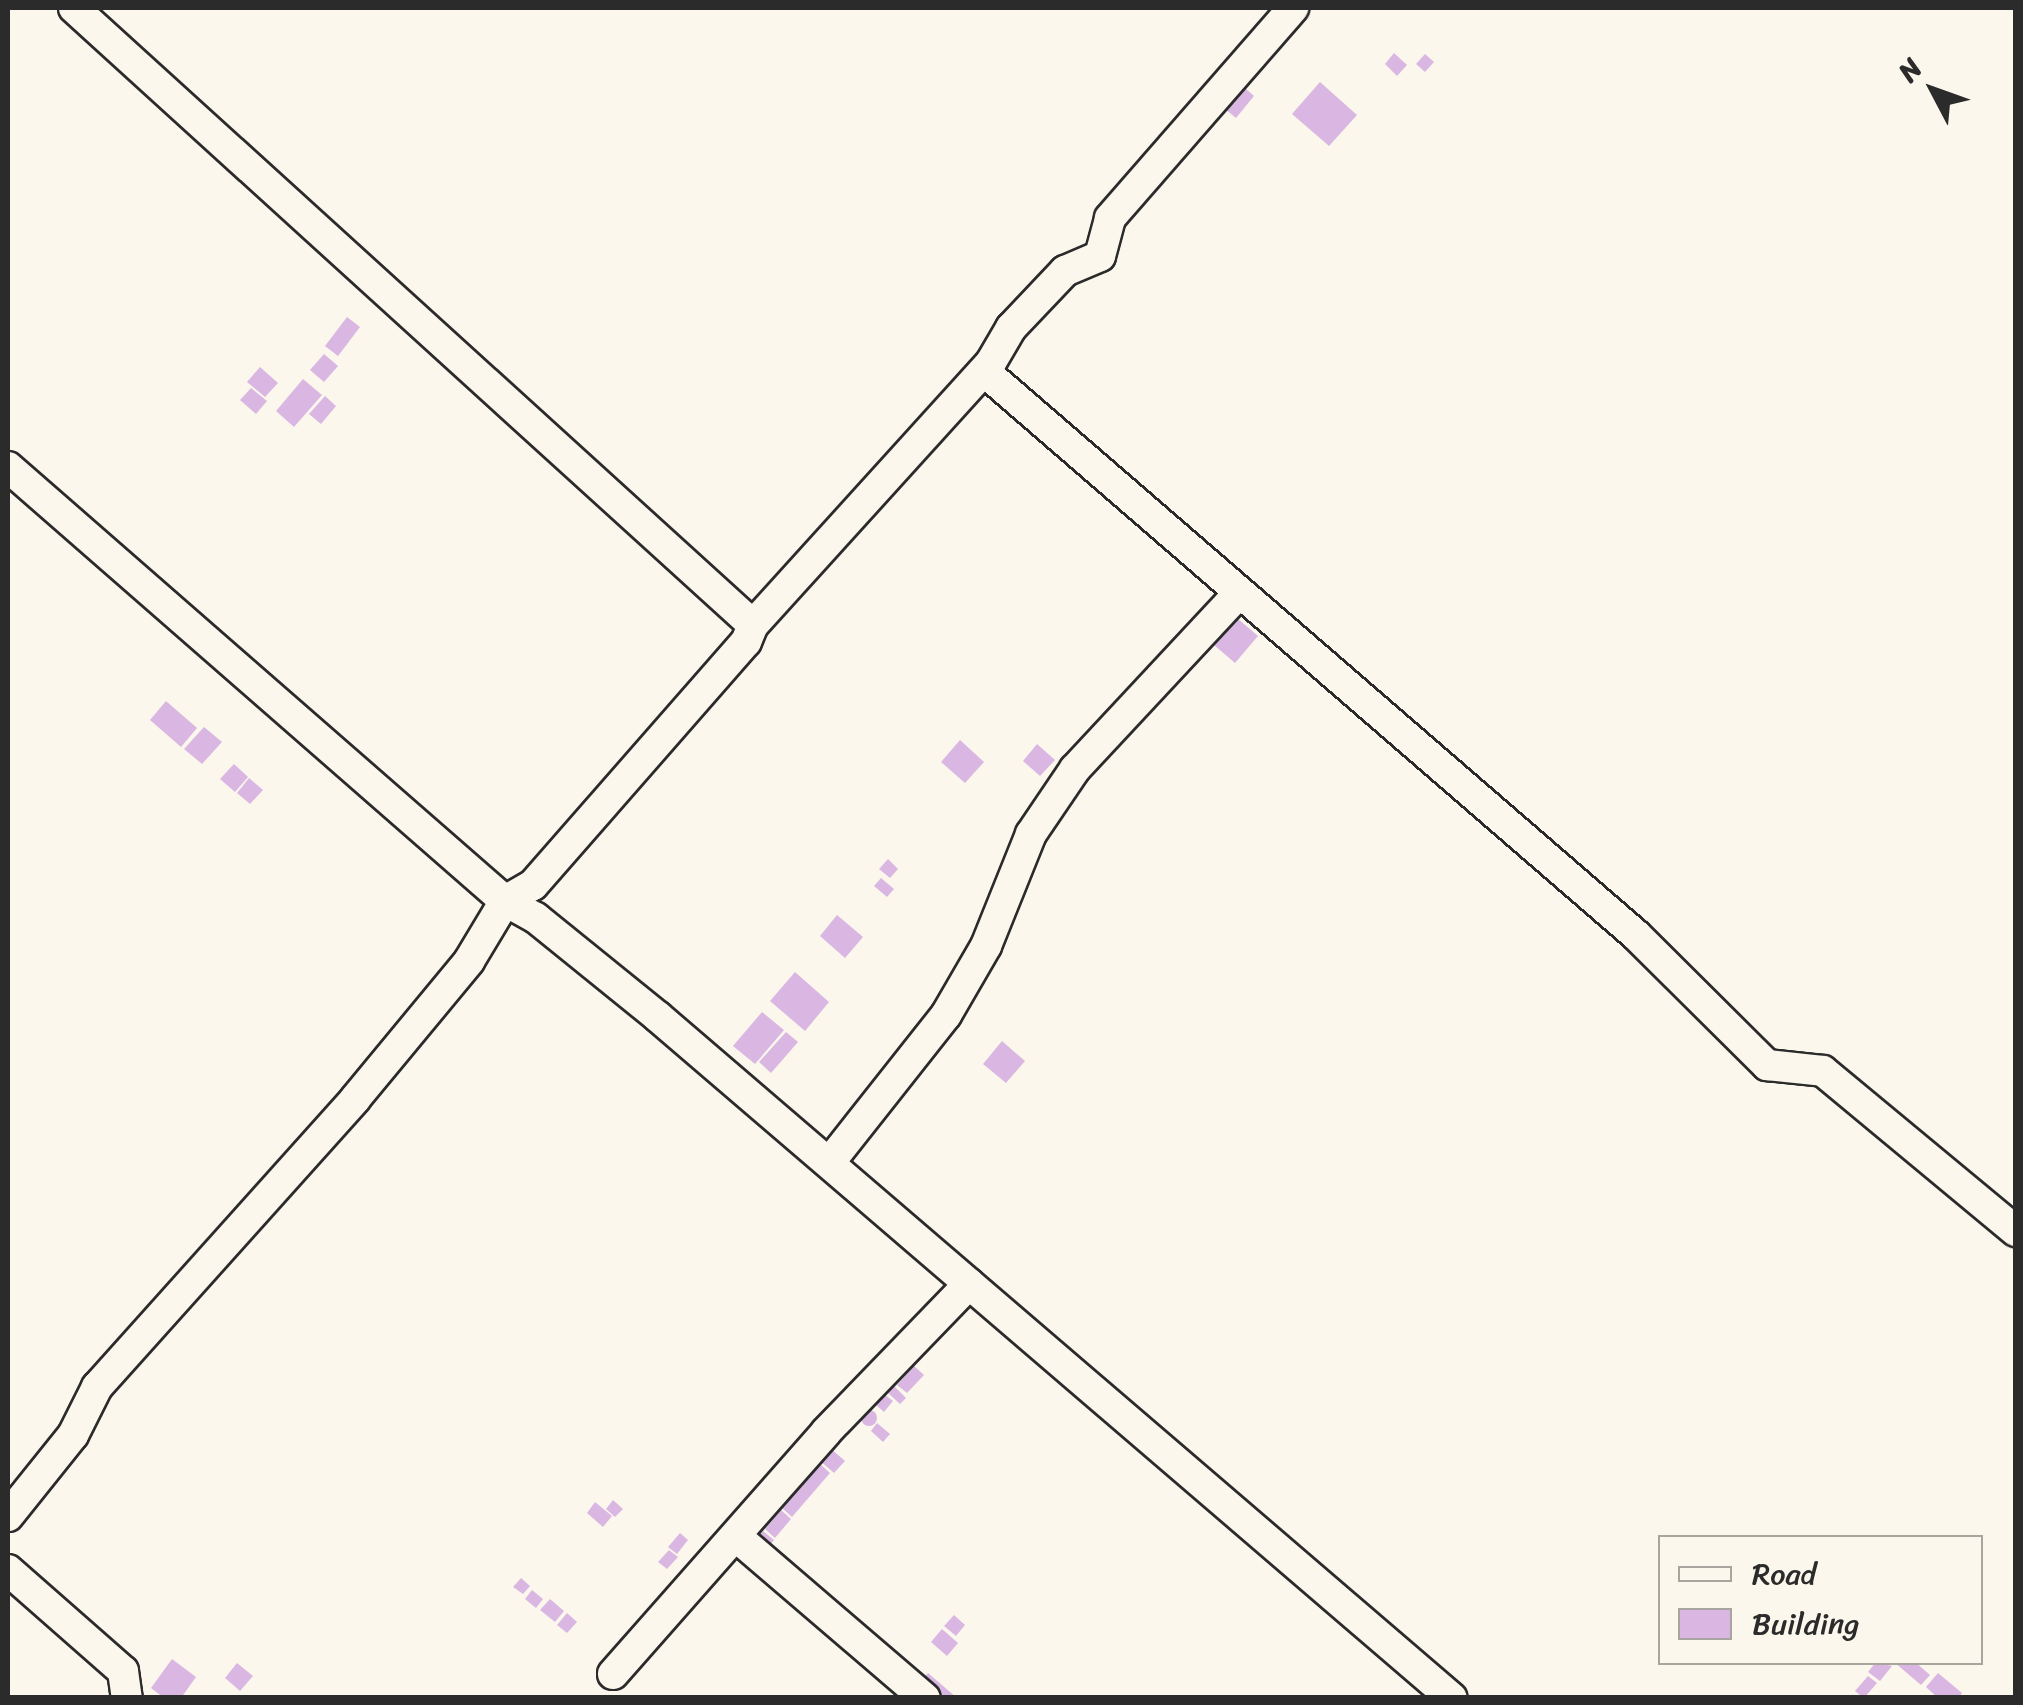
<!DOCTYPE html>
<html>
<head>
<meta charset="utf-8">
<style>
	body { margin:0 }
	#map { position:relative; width:2023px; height:1705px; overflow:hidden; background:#fbf7ec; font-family:Sriracha,sans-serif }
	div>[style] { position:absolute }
	.building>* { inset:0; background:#d9b7e2 }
	.round { border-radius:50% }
	.roads { filter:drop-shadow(2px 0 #2b2b2b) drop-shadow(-2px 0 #2b2b2b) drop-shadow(0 2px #2b2b2b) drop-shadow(0 -2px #2b2b2b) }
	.minor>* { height:30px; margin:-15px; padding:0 15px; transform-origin:15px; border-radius:15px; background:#fbf7ec }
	span { translate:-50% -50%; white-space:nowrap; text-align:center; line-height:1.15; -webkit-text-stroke:8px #fbf7ec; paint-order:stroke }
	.frame { position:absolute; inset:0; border:10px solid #2b2b2b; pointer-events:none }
	.legend { position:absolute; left:1658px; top:1535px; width:325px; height:130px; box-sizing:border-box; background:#fbf7ec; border:2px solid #a8a59f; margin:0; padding:12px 18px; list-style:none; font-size:30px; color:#2b2b2b }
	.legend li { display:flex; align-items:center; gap:20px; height:50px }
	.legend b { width:50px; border:2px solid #a8a59f }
	.north { position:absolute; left:1883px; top:40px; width:100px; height:100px; -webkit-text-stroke:8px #fbf7ec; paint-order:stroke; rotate:311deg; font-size:28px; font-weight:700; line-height:40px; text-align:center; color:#2b2b2b }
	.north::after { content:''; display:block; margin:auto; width:35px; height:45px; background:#2b2b2b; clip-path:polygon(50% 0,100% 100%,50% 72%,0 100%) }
</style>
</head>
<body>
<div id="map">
	<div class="building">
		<i style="clip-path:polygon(1394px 53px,1407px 65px,1397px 76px,1385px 64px)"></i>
		<i style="clip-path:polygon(1425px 54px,1434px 62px,1425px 72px,1416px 64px)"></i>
		<i style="clip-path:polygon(1320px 82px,1357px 115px,1329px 146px,1292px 114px)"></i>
		<i style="clip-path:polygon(1239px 83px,1254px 96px,1236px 118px,1220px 105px)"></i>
		<i style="clip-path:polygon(347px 317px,360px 327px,338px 356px,325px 346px)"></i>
		<i style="clip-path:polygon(324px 354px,338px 366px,324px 382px,310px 370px)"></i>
		<i style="clip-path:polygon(260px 367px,278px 383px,265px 397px,247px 382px)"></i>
		<i style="clip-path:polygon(303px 379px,322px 395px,294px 427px,276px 411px)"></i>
		<i style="clip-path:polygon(251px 388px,267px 401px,256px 414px,240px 400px)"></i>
		<i style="clip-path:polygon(325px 396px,336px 406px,321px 424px,309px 414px)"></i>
		<i style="clip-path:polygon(1237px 618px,1258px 636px,1235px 663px,1214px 645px)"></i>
		<i style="clip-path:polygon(166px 701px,197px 728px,181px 747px,150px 720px)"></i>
		<i style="clip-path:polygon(204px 727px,222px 742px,202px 764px,184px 749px)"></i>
		<i style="clip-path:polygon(960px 740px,984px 762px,965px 783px,941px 762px)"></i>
		<i style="clip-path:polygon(1037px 744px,1055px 760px,1040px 776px,1023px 761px)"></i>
		<i style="clip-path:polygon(234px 764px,248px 777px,235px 792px,220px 779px)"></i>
		<i style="clip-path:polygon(249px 778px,263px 790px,250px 804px,237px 793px)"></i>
		<i style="clip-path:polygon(888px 859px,898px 869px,890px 878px,879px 869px)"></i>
		<i style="clip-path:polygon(881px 878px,894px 889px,887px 897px,874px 886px)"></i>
		<i style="clip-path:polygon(837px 915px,863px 937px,845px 958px,820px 936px)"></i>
		<i style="clip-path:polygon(795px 972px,829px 1002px,805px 1031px,770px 1001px)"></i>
		<i style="clip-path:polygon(762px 1012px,784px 1030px,755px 1064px,733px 1046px)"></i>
		<i style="clip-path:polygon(786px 1032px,798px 1042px,771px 1073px,759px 1062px)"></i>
		<i style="clip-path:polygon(1002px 1041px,1025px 1061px,1006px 1083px,983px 1064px)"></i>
		<i style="clip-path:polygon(914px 1366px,924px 1375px,907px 1393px,897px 1385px)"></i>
		<i style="clip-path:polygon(894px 1386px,906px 1398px,900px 1404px,888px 1393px)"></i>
		<i style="clip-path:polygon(884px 1394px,893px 1401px,884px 1412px,875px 1404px)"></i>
		<i class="round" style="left:861px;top:1410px;width:16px;height:16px"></i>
		<i style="clip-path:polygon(877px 1423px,890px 1434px,883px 1442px,871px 1431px)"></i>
		<i style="clip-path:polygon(830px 1448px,845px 1461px,834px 1473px,819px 1460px)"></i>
		<i style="clip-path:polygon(820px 1464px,830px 1473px,792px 1517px,782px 1508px)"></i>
		<i style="clip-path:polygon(613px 1500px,623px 1509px,615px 1517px,606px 1509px)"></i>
		<i style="clip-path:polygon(595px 1502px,612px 1516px,603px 1527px,587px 1513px)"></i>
		<i style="clip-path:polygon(781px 1510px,791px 1519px,775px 1538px,765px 1529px)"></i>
		<i style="clip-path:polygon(763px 1531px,774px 1540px,767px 1549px,756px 1539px)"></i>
		<i style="clip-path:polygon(680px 1533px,688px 1540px,677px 1554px,668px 1547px)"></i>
		<i style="clip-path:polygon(669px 1550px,678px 1557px,667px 1569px,658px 1562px)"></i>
		<i style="clip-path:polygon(521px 1578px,530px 1586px,523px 1594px,513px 1587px)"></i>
		<i style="clip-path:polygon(532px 1590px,543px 1599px,536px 1608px,525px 1599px)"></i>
		<i style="clip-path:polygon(550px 1599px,564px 1611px,555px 1622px,540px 1610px)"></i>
		<i style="clip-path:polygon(567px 1613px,577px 1622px,567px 1633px,557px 1625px)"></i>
		<i style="clip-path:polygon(954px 1615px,965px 1625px,956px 1636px,944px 1626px)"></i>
		<i style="clip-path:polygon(942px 1629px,958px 1643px,947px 1656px,931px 1642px)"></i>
		<i style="clip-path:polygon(172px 1659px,196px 1677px,181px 1698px,164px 1698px,151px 1688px)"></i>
		<i style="clip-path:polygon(1876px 1662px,1892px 1666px,1880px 1681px,1868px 1672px)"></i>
		<i style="clip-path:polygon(1894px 1662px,1915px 1662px,1930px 1675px,1921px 1685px)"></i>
		<i style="clip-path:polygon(237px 1663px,253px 1676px,240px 1691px,225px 1678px)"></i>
		<i style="clip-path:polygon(928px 1673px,957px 1698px,936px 1698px,919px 1684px)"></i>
		<i style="clip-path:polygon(1938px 1673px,1962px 1693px,1958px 1698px,1938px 1698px,1926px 1687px)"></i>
		<i style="clip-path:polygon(1868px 1676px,1877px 1683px,1864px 1698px,1855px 1691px)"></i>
	</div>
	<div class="roads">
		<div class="minor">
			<i style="left:74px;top:8px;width:917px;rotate:42.26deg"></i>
			<i style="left:984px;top:371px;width:862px;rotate:40.86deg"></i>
			<i style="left:1636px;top:935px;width:185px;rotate:44.8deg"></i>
			<i style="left:1767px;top:1065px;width:56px;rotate:6.1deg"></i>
			<i style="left:1823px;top:1071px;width:251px;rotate:39.7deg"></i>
			<i style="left:8px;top:467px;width:660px;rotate:41.13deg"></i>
			<i style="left:505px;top:901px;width:35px;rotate:29deg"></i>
			<i style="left:536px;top:918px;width:156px;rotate:39deg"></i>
			<i style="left:657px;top:1016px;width:1047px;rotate:40.63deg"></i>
			<i style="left:829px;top:1163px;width:189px;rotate:-51.7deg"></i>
			<i style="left:946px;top:1015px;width:80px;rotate:-59.9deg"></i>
			<i style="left:986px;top:946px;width:121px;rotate:-68.1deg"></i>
			<i style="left:1031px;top:834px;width:78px;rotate:-55.9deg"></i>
			<i style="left:1075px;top:769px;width:241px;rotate:-47deg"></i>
			<i style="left:8px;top:1516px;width:104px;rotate:-51.3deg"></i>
			<i style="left:73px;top:1435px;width:54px;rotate:-63.4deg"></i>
			<i style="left:97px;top:1387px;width:387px;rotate:-48.1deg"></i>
			<i style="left:355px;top:1099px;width:179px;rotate:-50.4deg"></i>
			<i style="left:469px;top:961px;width:70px;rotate:-59deg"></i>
			<i style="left:505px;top:901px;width:32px;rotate:-30deg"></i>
			<i style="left:533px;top:885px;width:323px;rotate:-48.8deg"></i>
			<i style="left:746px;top:642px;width:18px;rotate:-68deg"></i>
			<i style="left:753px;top:625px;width:353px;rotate:-47.8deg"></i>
			<i style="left:990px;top:364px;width:42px;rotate:-59.7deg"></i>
			<i style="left:1011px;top:328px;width:79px;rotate:-46.5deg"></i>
			<i style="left:1065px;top:271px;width:38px;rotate:-23deg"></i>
			<i style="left:1100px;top:256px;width:39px;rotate:-75deg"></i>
			<i style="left:1110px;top:218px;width:279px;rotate:-48.9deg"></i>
			<i style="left:738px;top:1538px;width:246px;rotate:40.6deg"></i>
			<i style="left:8px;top:1570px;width:153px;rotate:41.3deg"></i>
			<i style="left:123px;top:1671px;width:27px;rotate:82deg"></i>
			<i style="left:613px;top:1674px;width:322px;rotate:-48.6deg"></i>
			<i style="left:826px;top:1432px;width:206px;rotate:-46deg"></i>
		</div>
	</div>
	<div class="frame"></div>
	<ul class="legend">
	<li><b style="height:12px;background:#fbf7ec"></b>Road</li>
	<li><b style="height:28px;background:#d9b7e2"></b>Building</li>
	</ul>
	<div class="north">N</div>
</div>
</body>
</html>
